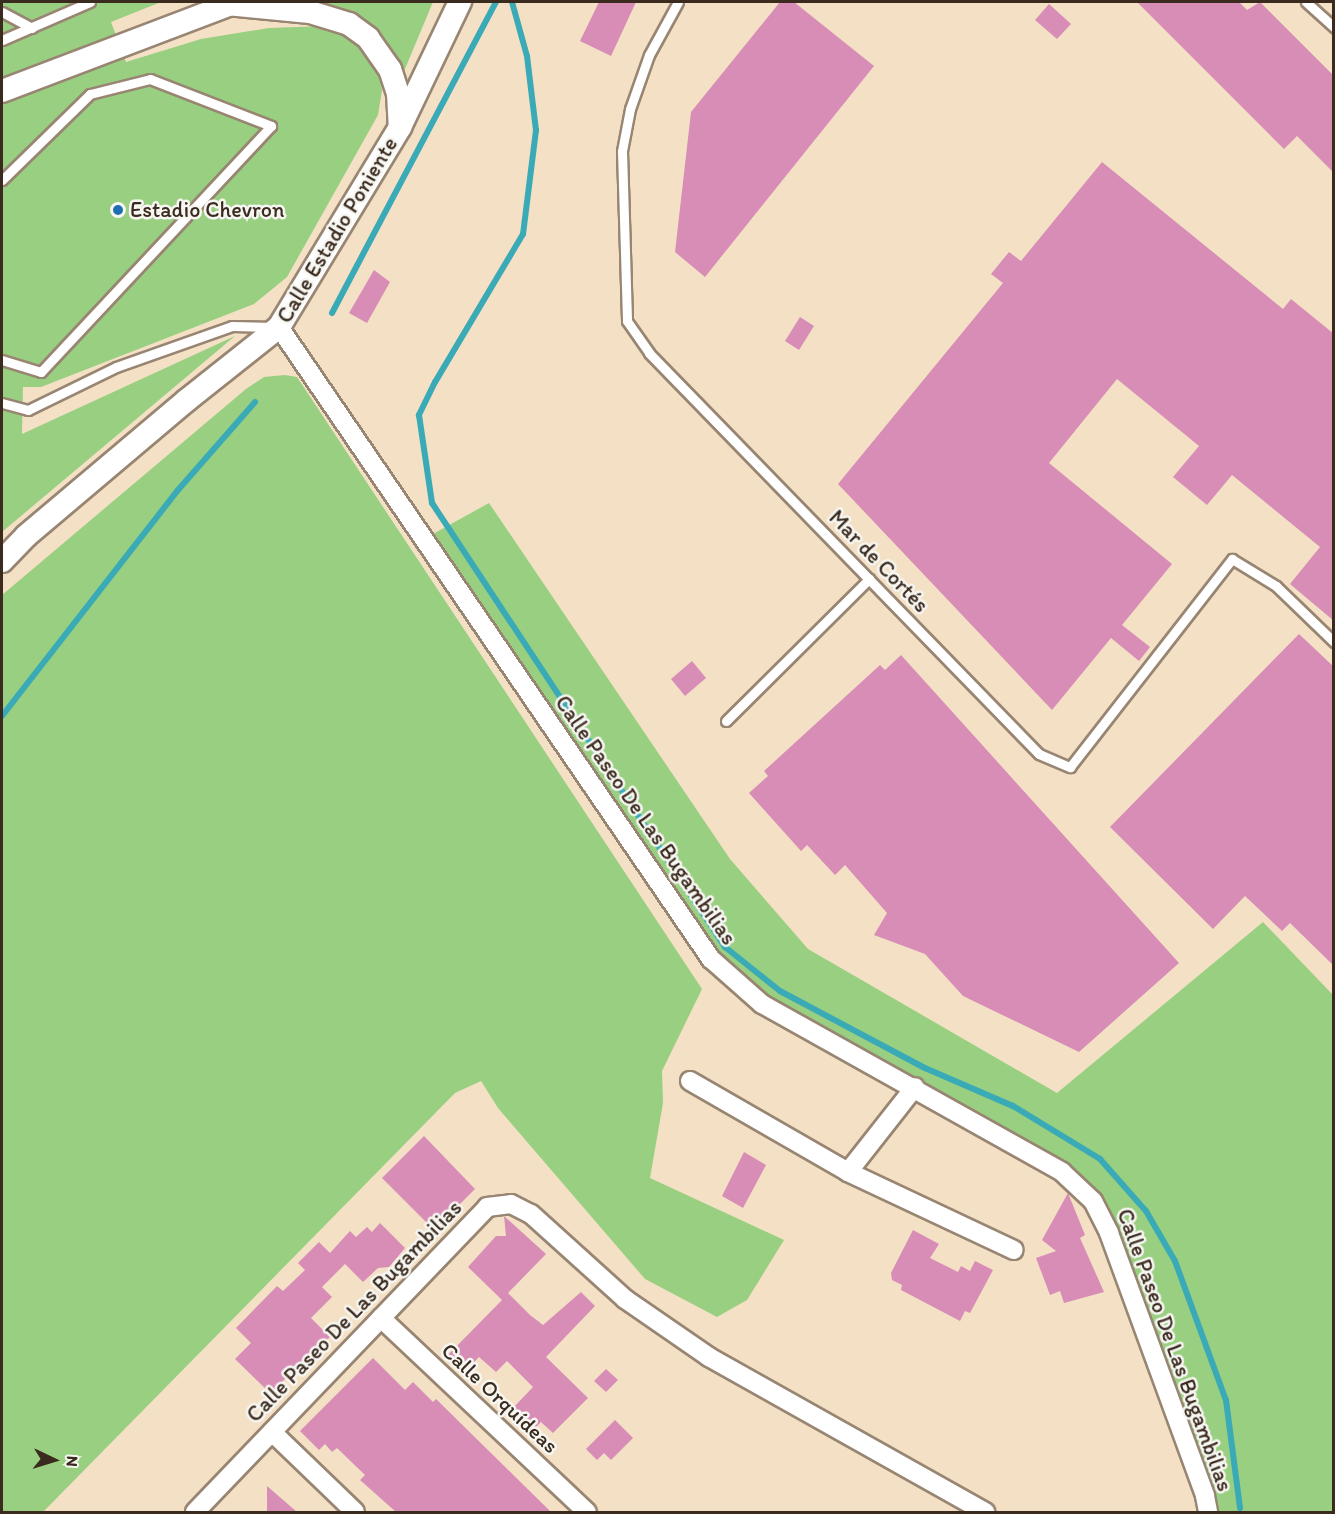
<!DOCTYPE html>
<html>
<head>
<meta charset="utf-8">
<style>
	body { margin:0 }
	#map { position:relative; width:1335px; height:1514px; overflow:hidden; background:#f4e0c5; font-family:Itim,sans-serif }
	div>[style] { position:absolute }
	.green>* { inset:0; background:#99cf80 }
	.stream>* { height:6px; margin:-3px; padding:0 3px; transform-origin:3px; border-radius:3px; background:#3aaab7 }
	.building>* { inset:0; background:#d78db6 }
	.roads { filter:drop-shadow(2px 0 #988572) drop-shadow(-2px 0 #988572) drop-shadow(0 2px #988572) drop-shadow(0 -2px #988572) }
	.service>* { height:9px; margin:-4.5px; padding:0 4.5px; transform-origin:4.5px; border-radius:4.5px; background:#fff }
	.minor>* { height:18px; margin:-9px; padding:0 9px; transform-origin:9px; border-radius:9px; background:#fff }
	.tertiary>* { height:22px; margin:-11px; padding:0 11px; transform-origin:11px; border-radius:11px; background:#fff }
	.dots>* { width:16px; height:16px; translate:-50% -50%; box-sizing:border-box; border:3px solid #f6f6f2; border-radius:50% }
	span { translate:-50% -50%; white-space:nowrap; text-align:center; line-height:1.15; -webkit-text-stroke:5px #f6f6f2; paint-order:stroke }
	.poi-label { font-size:22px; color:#3b2a1e }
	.left { translate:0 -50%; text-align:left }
	.street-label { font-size:22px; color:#3b2a1e }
	.frame { position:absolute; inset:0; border:3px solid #3b2a1e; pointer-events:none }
	.north { position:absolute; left:24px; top:1430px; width:60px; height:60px; -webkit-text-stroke:4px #f6f6f2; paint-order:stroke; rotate:94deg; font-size:16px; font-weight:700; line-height:24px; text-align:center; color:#3b2a1e }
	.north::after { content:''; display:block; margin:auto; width:21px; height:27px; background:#3b2a1e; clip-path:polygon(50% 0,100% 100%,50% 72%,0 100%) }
</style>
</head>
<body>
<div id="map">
	<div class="green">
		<i style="clip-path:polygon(2px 2px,161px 2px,111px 22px,126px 62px,201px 39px,269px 28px,325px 26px,351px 37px,379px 69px,382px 90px,378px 115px,287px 277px,254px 304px,41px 387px,23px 387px,22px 434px,235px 336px,2px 532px)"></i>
		<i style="clip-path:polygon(319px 2px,433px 2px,402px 76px,366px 24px)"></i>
		<i style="clip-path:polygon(285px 375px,297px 377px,702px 989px,662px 1071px,663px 1103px,650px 1178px,784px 1240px,747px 1300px,717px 1317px,645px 1279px,498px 1108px,481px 1081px,455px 1093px,43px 1512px,2px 1512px,2px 595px,246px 389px,264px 377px)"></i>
		<i style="clip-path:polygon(489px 503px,730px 859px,808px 949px,1057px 1093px,1263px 922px,1333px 995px,1333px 1512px,1208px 1512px,1093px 1201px,762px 1004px,711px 959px,424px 539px)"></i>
	</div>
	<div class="stream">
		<i style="left:512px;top:2px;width:56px;rotate:74.5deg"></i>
		<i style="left:527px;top:56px;width:75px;rotate:83.1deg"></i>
		<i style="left:536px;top:130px;width:105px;rotate:97.1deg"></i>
		<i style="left:523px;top:234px;width:172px;rotate:120.7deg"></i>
		<i style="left:435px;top:382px;width:37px;rotate:116deg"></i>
		<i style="left:419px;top:415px;width:89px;rotate:81.6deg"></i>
		<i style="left:432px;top:503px;width:532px;rotate:56.58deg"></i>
		<i style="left:725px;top:947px;width:70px;rotate:38.7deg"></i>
		<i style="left:780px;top:991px;width:164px;rotate:28deg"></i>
		<i style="left:925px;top:1068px;width:96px;rotate:23.4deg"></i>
		<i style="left:1013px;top:1106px;width:102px;rotate:31.3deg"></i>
		<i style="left:1100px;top:1159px;width:69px;rotate:48.5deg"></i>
		<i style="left:1146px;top:1211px;width:58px;rotate:59.9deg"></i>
		<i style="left:1175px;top:1261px;width:148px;rotate:69.9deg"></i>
		<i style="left:1226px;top:1400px;width:109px;rotate:82.6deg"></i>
		<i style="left:332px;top:313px;width:352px;rotate:-62.2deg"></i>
		<i style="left:2px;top:716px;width:286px;rotate:-52.1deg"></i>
		<i style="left:178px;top:490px;width:117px;rotate:-48.8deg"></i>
	</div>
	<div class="building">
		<i style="clip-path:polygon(599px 2px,636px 2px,611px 56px,580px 41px)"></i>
		<i style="clip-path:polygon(780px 2px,794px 2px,874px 66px,705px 277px,675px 252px,691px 112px)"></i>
		<i style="clip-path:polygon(1137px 2px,1239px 2px,1247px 10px,1260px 2px,1334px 76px,1334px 173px,1297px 136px,1284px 149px)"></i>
		<i style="clip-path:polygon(1049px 4px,1071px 24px,1057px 39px,1035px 20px)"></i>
		<i style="clip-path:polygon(1102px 162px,1283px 309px,1291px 299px,1334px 334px,1334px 621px,1290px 584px,1320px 547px,1232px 475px,1207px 505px,1173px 477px,1199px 446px,1117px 379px,1049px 463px,1172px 564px,1122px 625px,1150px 647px,1139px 661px,1111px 638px,1052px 710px,838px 484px,1003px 283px,991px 274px,1009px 252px,1021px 261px)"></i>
		<i style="clip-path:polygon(374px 270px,390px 282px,367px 323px,349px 313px)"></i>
		<i style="clip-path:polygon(800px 317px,814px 326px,799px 350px,785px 341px)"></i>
		<i style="clip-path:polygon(1299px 634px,1334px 667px,1334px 966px,1290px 923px,1282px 931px,1245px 896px,1213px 929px,1110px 827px)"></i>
		<i style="clip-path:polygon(901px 655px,1179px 963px,1079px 1052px,963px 996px,925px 954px,874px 935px,887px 913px,845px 865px,835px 875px,807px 845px,801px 851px,749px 793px,768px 776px,764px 771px,880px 665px,885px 670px)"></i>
		<i style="clip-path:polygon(692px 661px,706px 678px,685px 696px,671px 679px)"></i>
		<i style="clip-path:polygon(424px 1136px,475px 1189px,434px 1230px,382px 1178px)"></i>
		<i style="clip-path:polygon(744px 1152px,766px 1165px,743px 1208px,722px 1196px)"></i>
		<i style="clip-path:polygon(1068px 1193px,1085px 1235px,1080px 1238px,1104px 1292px,1064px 1303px,1060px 1291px,1050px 1295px,1036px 1258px,1056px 1251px,1042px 1240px)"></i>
		<i style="clip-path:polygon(504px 1216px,546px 1254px,508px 1293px,530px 1315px,543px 1325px,581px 1292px,595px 1306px,546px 1357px,588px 1398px,553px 1433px,541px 1422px,535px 1428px,513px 1408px,533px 1387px,507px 1361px,496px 1372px,479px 1357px,464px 1372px,448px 1355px,502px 1300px,468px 1267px,496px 1236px,506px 1236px)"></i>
		<i style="clip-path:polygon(380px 1223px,405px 1248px,389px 1267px,378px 1268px,363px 1282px,345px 1264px,322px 1287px,332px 1297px,311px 1318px,330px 1337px,270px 1393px,235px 1359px,251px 1343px,236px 1328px,277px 1286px,283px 1291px,305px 1270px,298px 1263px,319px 1242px,330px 1253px,350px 1231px,356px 1237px,367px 1227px,372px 1232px)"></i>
		<i style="clip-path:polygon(913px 1230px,939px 1244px,930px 1258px,958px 1272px,961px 1266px,970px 1271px,975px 1261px,993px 1270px,970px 1313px,965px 1311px,960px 1321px,901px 1290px,902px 1285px,892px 1280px,891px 1273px)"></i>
		<i style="clip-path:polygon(373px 1358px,405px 1390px,413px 1382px,433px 1402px,436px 1399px,551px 1512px,396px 1512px,360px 1480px,365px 1475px,337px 1448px,332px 1452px,325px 1444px,319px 1450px,300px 1431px)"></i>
		<i style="clip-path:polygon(606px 1369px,618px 1380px,606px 1392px,594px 1381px)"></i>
		<i style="clip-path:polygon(615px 1420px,633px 1438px,611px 1460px,604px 1453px,597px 1460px,586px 1449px)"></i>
		<i style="clip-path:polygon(267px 1486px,297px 1512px,267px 1512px)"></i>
	</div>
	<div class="roads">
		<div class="service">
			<i style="left:678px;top:2px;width:60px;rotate:118.7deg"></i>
			<i style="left:649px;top:55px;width:57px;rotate:109.4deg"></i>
			<i style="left:630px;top:109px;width:43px;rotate:100.8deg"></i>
			<i style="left:622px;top:151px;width:170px;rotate:88.3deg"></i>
			<i style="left:627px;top:321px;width:39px;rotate:55deg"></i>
			<i style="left:649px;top:353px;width:559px;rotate:45.8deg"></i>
			<i style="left:1039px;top:754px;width:34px;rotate:23deg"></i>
			<i style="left:1070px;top:767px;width:264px;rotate:-52.1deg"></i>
			<i style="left:1232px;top:559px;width:52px;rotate:31.5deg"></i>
			<i style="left:1276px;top:586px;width:81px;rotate:44deg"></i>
			<i style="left:1306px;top:2px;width:38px;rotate:42deg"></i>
			<i style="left:2px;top:12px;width:34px;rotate:28deg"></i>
			<i style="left:2px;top:40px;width:96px;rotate:-23.4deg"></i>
			<i style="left:2px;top:180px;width:123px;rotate:-44.3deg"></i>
			<i style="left:90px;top:94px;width:62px;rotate:-14deg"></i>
			<i style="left:150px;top:79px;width:130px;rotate:21.2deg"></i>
			<i style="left:271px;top:126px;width:337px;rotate:133.1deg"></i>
			<i style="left:41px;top:372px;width:41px;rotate:-162.9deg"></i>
			<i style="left:2px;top:403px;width:27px;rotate:15deg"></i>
			<i style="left:28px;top:410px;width:98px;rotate:-26deg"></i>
			<i style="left:116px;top:367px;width:123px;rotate:-19.5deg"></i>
			<i style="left:232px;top:326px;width:42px;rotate:1.4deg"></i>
			<i style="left:726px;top:721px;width:202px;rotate:-44.8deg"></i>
		</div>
		<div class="minor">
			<i style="left:279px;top:327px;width:766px;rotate:55.65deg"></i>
			<i style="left:711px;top:959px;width:68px;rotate:41.4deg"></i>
			<i style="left:762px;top:1004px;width:344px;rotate:29.2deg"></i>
			<i style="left:1062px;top:1172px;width:42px;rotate:43.1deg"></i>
			<i style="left:1093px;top:1201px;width:36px;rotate:63deg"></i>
			<i style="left:1109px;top:1233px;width:280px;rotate:69.9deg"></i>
			<i style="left:1205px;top:1496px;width:16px;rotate:79deg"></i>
			<i style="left:690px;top:1081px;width:182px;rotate:29.9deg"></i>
			<i style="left:848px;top:1172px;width:183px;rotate:25.2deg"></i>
			<i style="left:848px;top:1172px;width:108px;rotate:-51.8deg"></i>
			<i style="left:381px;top:1318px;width:283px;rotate:43.3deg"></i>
			<i style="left:272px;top:1432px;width:115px;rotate:43.9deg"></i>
			<i style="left:195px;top:1512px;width:422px;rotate:-46.2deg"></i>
			<i style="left:487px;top:1207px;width:24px;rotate:-7deg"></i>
			<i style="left:511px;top:1204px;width:22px;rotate:27deg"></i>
			<i style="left:531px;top:1214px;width:127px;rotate:42.1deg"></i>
			<i style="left:625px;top:1299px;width:102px;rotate:34.6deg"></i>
			<i style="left:709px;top:1357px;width:317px;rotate:29.3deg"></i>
		</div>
		<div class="tertiary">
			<i style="left:227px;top:4px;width:83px;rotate:5.5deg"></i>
			<i style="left:310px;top:12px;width:41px;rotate:17.1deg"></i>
			<i style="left:349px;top:24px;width:24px;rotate:36deg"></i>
			<i style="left:368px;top:38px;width:38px;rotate:55deg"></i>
			<i style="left:390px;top:69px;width:25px;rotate:72deg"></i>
			<i style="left:398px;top:93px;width:33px;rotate:87deg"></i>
			<i style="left:2px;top:91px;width:250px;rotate:-20.8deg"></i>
			<i style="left:2px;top:561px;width:35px;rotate:-46deg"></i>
			<i style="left:26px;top:536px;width:211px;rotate:-40.2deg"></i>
			<i style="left:187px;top:400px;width:117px;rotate:-38.4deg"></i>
			<i style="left:279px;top:327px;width:234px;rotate:-58.8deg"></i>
			<i style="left:400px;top:127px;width:139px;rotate:-64.4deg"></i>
		</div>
	</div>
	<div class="dots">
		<i style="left:118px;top:210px;background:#1f6fb2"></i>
	</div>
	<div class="poi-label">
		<span class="left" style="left:130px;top:210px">Estadio Chevron</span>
	</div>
	<div class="street-label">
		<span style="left:337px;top:230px;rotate:-59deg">Calle Estadio Poniente</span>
		<span style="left:879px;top:561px;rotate:46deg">Mar de Cortés</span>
		<span style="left:646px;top:820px;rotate:55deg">Calle Paseo De Las Bugambilias</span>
		<span style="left:354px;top:1311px;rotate:-46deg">Calle Paseo De Las Bugambilias</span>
		<span style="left:1175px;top:1350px;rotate:70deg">Calle Paseo De Las Bugambilias</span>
		<span style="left:500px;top:1398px;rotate:43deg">Calle Orquídeas</span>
	</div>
	<div class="frame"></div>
	<div class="north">N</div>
</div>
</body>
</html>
